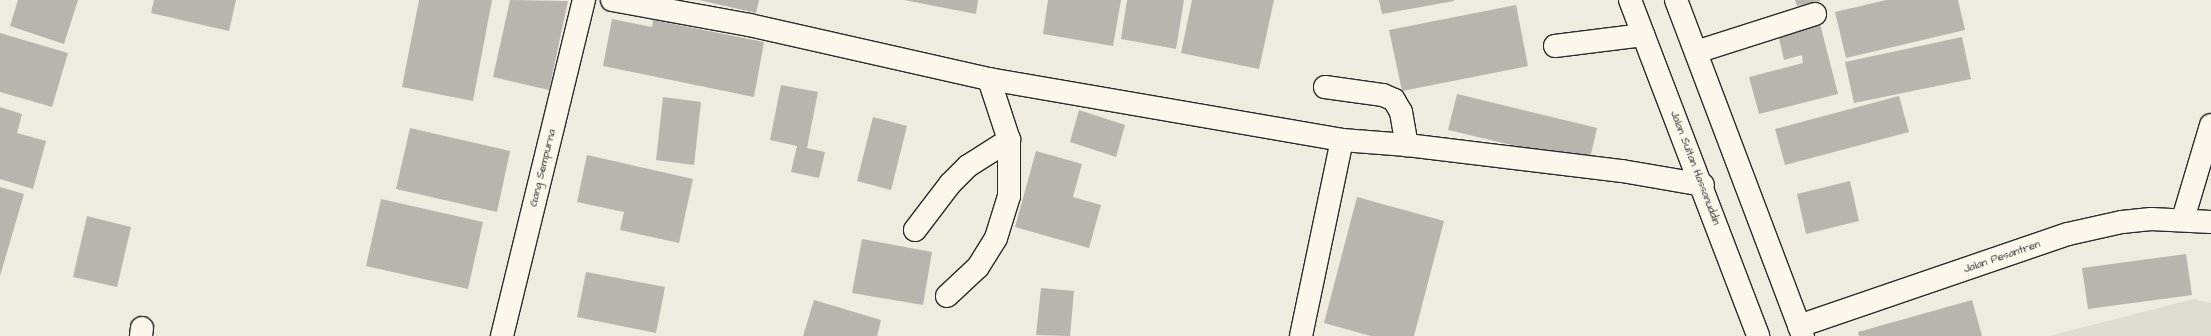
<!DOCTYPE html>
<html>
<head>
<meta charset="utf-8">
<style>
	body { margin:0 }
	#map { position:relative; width:2211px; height:336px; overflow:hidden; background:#eeebe0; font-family:"Architects Daughter",sans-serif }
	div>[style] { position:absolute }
	.built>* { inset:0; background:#dedbd1 }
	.building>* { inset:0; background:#b8b5ae }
	.roads { filter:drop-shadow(1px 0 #2b2b2b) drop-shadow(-1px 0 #2b2b2b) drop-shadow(0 1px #2b2b2b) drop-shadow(0 -1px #2b2b2b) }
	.minor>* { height:22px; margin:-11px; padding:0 11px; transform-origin:11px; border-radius:11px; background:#fbf7ec }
	.major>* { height:22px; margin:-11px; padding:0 11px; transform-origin:11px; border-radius:11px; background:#fbf7ec }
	span { translate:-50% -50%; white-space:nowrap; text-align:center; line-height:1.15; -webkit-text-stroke:3px #fbf7ec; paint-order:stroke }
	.street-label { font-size:11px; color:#2b2b2b }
</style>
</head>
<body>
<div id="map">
	<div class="built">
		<i style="clip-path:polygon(2194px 299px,2211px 303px,2211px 336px,2049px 336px)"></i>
	</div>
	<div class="building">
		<i style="clip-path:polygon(18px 0,78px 0,64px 44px,10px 26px)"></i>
		<i style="clip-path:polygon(154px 0,236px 0,229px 31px,151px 13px)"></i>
		<i style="clip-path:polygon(419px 0,492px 0,473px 101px,402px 87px)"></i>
		<i style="clip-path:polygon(510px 0,568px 1px,549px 90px,493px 77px)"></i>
		<i style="clip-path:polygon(699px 0,759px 0,756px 13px)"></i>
		<i style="clip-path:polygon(904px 0,978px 0,976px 14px)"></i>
		<i style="clip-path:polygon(1048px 0,1121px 0,1113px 46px,1043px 34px)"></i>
		<i style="clip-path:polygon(1127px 0,1184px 0,1176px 49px,1121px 39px)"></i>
		<i style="clip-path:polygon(1192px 0,1274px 0,1259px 69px,1181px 53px)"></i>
		<i style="clip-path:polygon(1379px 0,1454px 0,1454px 1px,1382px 14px)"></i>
		<i style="clip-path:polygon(1795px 0,1820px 0,1820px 1px,1797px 6px)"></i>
		<i style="clip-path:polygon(1886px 0,1958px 0,1965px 30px,1846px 58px,1835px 12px)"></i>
		<i style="clip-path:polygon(1516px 5px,1528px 66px,1402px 91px,1389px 30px)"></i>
		<i style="clip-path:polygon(612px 19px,652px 27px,653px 20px,764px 42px,754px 97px,603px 66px)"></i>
		<i style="clip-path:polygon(1820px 24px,1838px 94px,1759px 114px,1749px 77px,1803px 63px,1802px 55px,1784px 60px,1778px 34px)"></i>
		<i style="clip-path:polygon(0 33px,68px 53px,52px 107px,0 92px)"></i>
		<i style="clip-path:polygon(1962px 37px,1971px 79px,1854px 103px,1845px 62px)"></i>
		<i style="clip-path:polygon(781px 85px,818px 92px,807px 148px,825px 152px,819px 178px,791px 172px,797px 146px,770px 140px)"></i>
		<i style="clip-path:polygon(1457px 94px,1597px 128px,1589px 163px,1448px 130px)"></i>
		<i style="clip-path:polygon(1899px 96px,1909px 132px,1785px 165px,1775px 129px)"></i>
		<i style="clip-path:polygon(663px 97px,701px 102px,694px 165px,656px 160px)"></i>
		<i style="clip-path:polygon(0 107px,22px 114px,17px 133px,46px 141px,33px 189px,0 179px)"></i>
		<i style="clip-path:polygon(1079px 110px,1125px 125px,1116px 157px,1070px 142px)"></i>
		<i style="clip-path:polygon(873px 117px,907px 126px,891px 190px,857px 181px)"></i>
		<i style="clip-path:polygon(410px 128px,510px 151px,497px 212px,396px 189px)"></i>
		<i style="clip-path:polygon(1036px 151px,1082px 164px,1073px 197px,1101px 205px,1089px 248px,1015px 227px)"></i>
		<i style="clip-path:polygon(587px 155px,693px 179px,679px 243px,620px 230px,624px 212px,577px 202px)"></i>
		<i style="clip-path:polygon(1850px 181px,1859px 221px,1806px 234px,1797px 194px)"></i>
		<i style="clip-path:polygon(0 187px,24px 194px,0 276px)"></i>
		<i style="clip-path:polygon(1357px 197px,1444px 221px,1414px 336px,1371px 336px,1324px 323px)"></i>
		<i style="clip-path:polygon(381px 199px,483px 222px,468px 289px,366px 266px)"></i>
		<i style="clip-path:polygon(87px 216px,131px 227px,117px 287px,73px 277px)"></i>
		<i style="clip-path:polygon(862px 239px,932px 252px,923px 305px,852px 293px)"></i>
		<i style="clip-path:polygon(2186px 254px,2192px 295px,2088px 309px,2082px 268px)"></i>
		<i style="clip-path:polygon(586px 272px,665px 287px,656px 333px,577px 317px)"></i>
		<i style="clip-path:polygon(1041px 288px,1074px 291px,1070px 336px,1036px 335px)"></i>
		<i style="clip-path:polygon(814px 300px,881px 320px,877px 336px,803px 336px)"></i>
		<i style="clip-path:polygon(1972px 300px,1982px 336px,1859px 336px,1858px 332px)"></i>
	</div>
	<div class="roads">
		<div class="minor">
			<i style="left:612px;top:0;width:139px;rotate:10.3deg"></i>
			<i style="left:749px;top:25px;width:246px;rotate:12.7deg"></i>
			<i style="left:989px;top:79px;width:358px;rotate:9.8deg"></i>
			<i style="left:1342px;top:140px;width:65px;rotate:4.4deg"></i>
			<i style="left:1407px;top:145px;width:217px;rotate:6.9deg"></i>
			<i style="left:1622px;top:171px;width:82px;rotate:9.8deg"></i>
			<i style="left:1555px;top:46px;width:89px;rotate:-7.1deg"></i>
			<i style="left:1696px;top:52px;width:125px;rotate:-17.7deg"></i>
			<i style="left:1325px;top:87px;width:59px;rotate:7.9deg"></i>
			<i style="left:1383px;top:95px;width:12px;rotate:24deg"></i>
			<i style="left:1394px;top:100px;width:14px;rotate:60deg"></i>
			<i style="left:1401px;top:112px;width:34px;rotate:80deg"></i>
			<i style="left:2183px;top:219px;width:98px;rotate:-73.4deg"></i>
			<i style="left:915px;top:230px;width:58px;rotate:-52.7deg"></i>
			<i style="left:950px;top:184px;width:25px;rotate:-45deg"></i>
			<i style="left:968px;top:166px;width:49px;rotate:-32.4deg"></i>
			<i style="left:947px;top:296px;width:42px;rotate:-43.1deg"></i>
			<i style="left:978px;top:267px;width:34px;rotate:-58deg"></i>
			<i style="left:996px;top:238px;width:44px;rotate:-72.8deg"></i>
			<i style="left:1009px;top:196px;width:56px;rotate:-90deg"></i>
			<i style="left:1009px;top:140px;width:64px;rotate:-108.2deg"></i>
			<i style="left:1799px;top:326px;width:284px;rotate:-18.9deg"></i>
			<i style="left:2068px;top:234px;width:55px;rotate:-12.5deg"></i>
			<i style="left:2122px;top:222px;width:29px;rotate:-6deg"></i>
			<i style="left:2151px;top:219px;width:60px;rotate:2.9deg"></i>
			<i style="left:141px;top:336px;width:8px;rotate:-83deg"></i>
			<i style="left:502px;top:336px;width:346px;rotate:-76.3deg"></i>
			<i style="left:1301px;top:336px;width:200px;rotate:-78.2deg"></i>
		</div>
		<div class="major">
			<i style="left:1630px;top:0;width:360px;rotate:69.1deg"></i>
			<i style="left:1676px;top:0;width:359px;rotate:69.3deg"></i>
		</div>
	</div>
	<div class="street-label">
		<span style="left:543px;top:168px;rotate:-76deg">Gang Sempurna</span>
		<span style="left:1695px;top:168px;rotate:69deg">Jalan Sultan Hassanuddin</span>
		<span style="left:2002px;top:257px;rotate:-19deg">Jalan Pesantren</span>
	</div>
</div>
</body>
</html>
